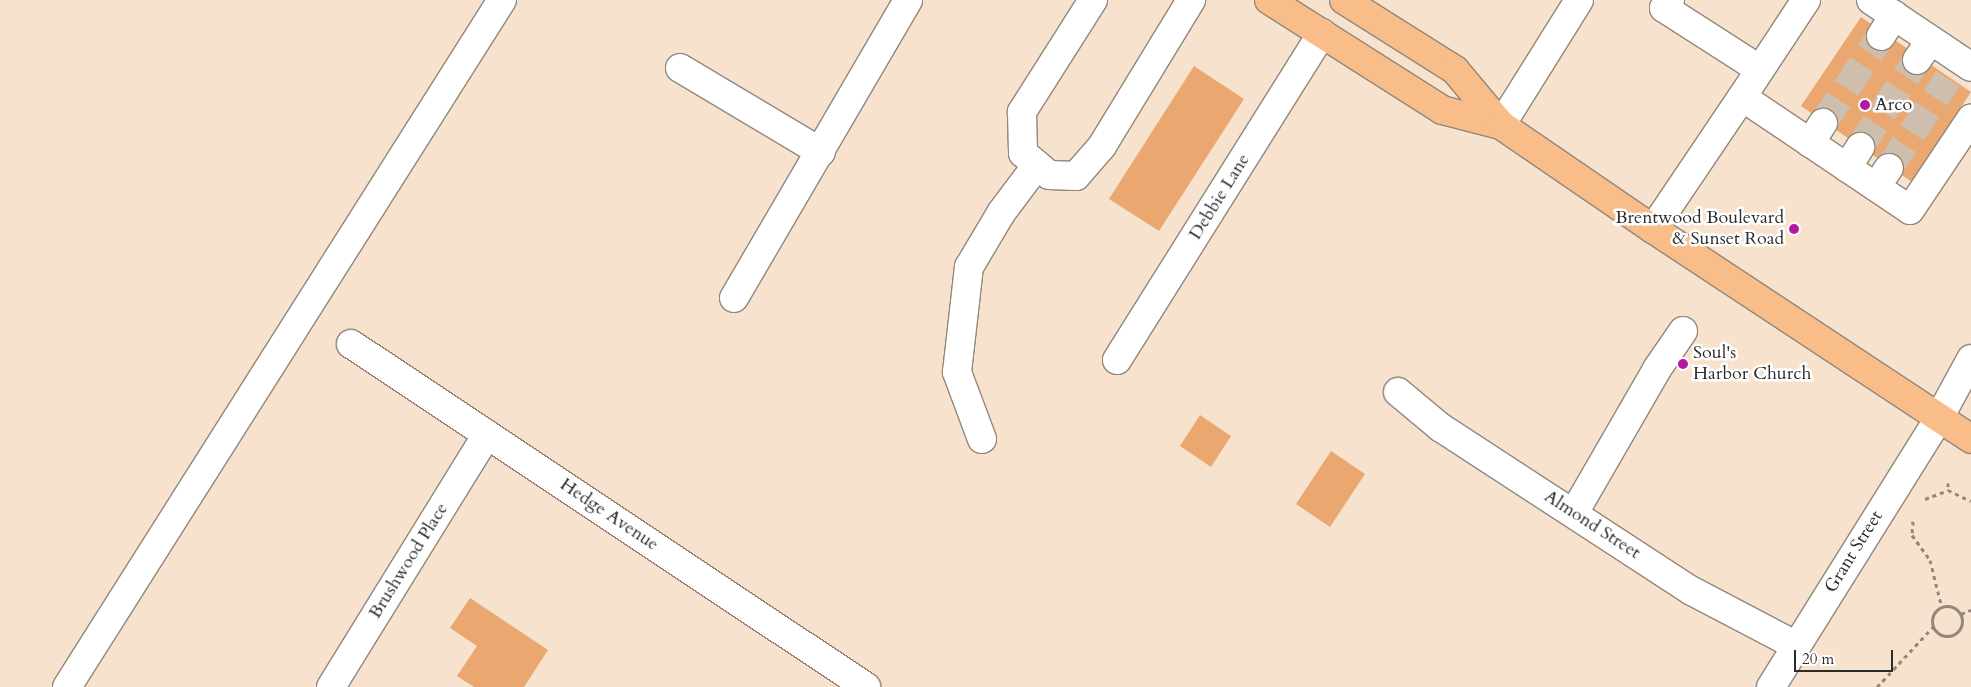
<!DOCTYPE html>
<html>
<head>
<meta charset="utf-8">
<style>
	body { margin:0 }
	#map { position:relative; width:1971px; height:687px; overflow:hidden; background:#f7e3cd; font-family:Cardo,serif }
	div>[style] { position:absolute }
	.building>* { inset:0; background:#eaa76f }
	.minor-tunnel>* { height:28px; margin-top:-14px; transform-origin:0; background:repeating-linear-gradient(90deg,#cebead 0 28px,transparent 0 42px) }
	.path>* { height:3px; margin-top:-1.5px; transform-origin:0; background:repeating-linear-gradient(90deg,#91877c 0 4px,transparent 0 8px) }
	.path>.ring { margin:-1.5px; padding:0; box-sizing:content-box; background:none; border:3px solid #91877c; border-radius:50% }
	.roads { filter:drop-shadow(1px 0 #91877c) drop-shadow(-1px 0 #91877c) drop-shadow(0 1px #91877c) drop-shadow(0 -1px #91877c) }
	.minor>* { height:28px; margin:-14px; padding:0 14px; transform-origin:14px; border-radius:14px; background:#fff }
	.major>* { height:28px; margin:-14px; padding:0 14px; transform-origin:14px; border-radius:14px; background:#f8bd89 }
	.dots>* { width:14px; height:14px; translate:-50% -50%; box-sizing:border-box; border:2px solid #fff; border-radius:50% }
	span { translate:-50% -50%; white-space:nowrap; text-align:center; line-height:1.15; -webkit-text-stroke:5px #fff; paint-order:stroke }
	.poi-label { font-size:18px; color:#2b2b2b }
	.left { translate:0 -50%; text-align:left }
	.right { translate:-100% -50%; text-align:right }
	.street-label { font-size:18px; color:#2b2b2b }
	.scale { position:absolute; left:1794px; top:650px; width:99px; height:22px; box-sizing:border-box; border:2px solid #2b2b2b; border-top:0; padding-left:6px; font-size:15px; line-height:18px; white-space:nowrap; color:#2b2b2b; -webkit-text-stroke:4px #fff; paint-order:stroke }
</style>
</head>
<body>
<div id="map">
	<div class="building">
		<i style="clip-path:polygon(1861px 17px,1971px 92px,1912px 182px,1801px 106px)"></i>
		<i style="clip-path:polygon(1194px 66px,1244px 99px,1159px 231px,1109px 199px)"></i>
		<i style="clip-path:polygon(1200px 415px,1231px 436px,1211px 467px,1180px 446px)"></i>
		<i style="clip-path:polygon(1331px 451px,1365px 474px,1330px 527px,1296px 504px)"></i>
		<i style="clip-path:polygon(470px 598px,548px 650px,524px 687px,474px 687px,457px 676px,477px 646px,450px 628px)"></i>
	</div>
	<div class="minor-tunnel">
		<i style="left:1823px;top:123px;width:105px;rotate:-56.3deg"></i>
		<i style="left:1860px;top:147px;width:104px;rotate:-56.8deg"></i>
		<i style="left:1889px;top:168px;width:107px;rotate:-56.5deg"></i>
	</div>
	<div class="path">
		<i style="left:1948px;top:483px;width:7px;rotate:90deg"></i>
		<i style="left:1948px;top:490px;width:25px;rotate:26deg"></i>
		<i style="left:1925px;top:499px;width:25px;rotate:-21deg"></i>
		<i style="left:1913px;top:521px;width:14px;rotate:94deg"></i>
		<i style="left:1912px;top:535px;width:31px;rotate:54deg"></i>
		<i style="left:1930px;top:560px;width:45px;rotate:76deg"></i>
		<i class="ring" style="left:1932px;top:606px;width:27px;height:27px"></i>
		<i style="left:1961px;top:614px;width:11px;rotate:-22deg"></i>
		<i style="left:1877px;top:687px;width:82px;rotate:-47deg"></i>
	</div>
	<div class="roads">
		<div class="minor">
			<i style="left:1093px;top:0;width:133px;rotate:122.4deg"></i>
			<i style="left:1022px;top:112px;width:41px;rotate:88.6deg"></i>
			<i style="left:1023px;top:153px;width:34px;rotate:40deg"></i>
			<i style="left:1049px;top:175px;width:27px;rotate:2deg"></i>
			<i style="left:1076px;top:176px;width:40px;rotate:-49deg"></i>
			<i style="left:1102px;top:146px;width:171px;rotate:-58.6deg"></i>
			<i style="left:1670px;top:0;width:10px;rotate:127deg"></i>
			<i style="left:1664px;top:8px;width:113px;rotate:32.7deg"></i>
			<i style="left:1806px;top:0;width:116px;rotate:123.4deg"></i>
			<i style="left:1742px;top:97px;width:202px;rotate:33.9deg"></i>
			<i style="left:1910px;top:210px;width:110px;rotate:-56.2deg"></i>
			<i style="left:1871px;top:0;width:120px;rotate:33.8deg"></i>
			<i style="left:1881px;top:36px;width:25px;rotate:-58deg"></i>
			<i style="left:1917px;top:60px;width:24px;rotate:-55deg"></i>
			<i style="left:680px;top:68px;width:164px;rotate:30.8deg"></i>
			<i style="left:1501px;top:125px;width:147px;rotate:-58deg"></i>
			<i style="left:1810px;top:143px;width:24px;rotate:-57deg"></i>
			<i style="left:1847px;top:168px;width:25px;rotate:-58deg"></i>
			<i style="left:1876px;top:187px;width:23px;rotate:-56deg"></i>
			<i style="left:1653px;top:229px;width:159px;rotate:-56deg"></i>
			<i style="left:734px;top:298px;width:345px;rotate:-59.7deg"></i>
			<i style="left:351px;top:344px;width:619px;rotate:33.66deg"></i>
			<i style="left:1117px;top:360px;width:386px;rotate:-57.9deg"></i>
			<i style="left:1398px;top:392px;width:55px;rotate:39.8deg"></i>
			<i style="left:1440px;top:427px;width:301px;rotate:33.1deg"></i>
			<i style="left:1692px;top:591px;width:116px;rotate:27.7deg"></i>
			<i style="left:982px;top:439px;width:72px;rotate:-110.5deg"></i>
			<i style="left:957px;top:372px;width:106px;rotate:-83.5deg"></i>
			<i style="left:969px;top:267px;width:63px;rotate:-59.3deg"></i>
			<i style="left:1001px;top:213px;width:60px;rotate:-53.1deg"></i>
			<i style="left:1574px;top:513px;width:166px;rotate:-60deg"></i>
			<i style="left:1657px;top:369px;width:46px;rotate:-55.6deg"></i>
			<i style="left:67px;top:687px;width:813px;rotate:-57.66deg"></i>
			<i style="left:331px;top:687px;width:297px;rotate:-58.3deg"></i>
			<i style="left:1771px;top:687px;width:317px;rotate:-58deg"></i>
			<i style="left:1939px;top:418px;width:67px;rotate:-61.5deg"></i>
		</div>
		<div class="major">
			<i style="left:1269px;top:0;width:205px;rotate:32.4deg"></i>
			<i style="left:1442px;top:110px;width:61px;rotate:14.3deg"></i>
			<i style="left:1344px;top:0;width:131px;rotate:32.2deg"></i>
			<i style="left:1455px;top:70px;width:72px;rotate:50.1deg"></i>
			<i style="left:1501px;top:125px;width:184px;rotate:34.4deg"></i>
			<i style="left:1653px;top:229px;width:381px;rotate:33.4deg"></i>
		</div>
	</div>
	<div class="dots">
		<i style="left:1865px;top:105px;background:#b5179e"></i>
		<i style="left:1794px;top:229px;background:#b5179e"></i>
		<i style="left:1683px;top:364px;background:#b5179e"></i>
	</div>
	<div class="poi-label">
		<span class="left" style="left:1875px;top:105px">Arco</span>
		<span class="right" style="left:1784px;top:229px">Brentwood Boulevard<br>&amp; Sunset Road</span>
		<span class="left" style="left:1693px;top:364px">Soul's<br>Harbor Church</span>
	</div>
	<div class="street-label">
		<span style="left:1220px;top:197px;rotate:-58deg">Debbie Lane</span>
		<span style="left:609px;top:515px;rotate:34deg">Hedge Avenue</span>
		<span style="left:1592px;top:525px;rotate:33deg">Almond Street</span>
		<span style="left:1854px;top:552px;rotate:-58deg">Grant Street</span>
		<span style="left:409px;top:561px;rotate:-58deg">Brushwood Place</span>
	</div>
	<div class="scale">20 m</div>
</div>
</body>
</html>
